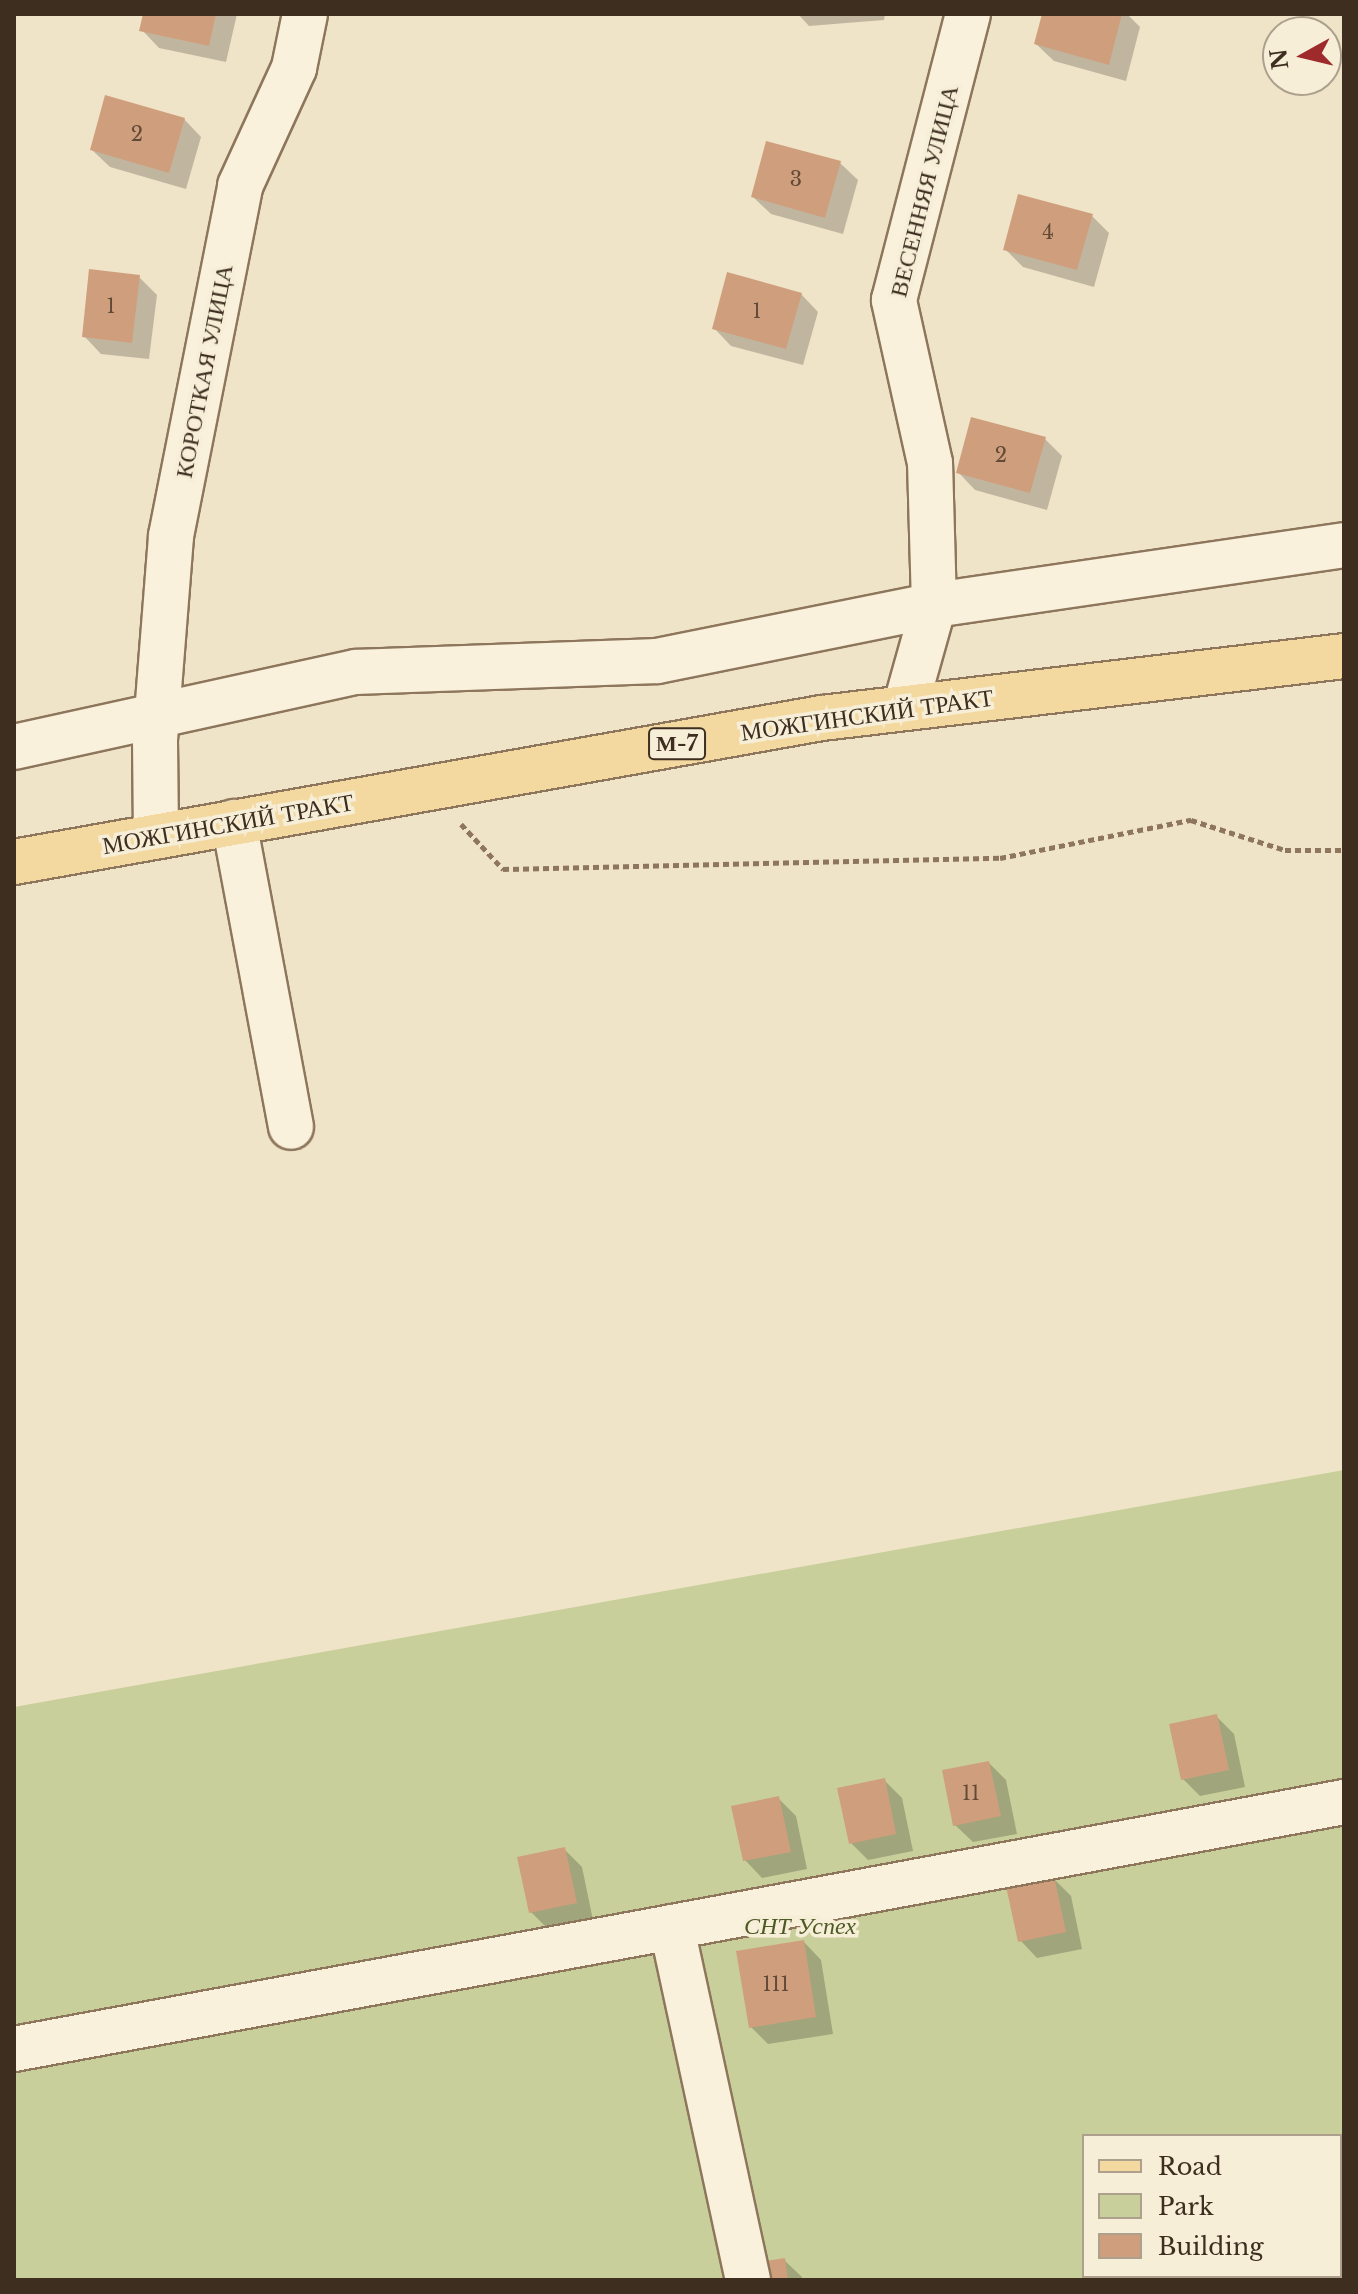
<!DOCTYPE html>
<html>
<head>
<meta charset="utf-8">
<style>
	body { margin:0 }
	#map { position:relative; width:1358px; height:2294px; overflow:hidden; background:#f0e4c8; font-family:"Libre Baskerville",serif }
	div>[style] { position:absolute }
	.green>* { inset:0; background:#c9cf9b }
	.shadow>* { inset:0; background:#0003 }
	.building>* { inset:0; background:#cf9f7d }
	.path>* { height:5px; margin-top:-2.5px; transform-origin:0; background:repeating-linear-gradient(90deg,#8d765c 0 6px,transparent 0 10px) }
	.roads { filter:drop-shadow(2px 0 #8d765c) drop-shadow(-2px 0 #8d765c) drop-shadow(0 2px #8d765c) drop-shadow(0 -2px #8d765c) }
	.minor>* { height:44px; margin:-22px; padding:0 22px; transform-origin:22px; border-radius:22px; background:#faf1dc }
	.major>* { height:44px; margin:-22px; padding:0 22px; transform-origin:22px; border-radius:22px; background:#f3d9a0 }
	span { translate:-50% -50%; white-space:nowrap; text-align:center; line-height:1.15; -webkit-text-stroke:7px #f7eed8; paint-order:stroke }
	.number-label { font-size:20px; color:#624a37 }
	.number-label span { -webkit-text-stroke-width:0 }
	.shield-label span { padding:2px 6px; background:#f7eed8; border:2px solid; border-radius:6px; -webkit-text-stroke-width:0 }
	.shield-label { font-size:22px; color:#3d2e20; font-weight:700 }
	.street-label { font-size:24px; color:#3d2e20 }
	.park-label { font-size:24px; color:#4d5a26; font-style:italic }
	.frame { position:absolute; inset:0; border:16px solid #3d2e20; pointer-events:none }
	.legend { position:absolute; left:1082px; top:2134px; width:260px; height:144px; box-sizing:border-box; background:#f7eed8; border:2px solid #ada18e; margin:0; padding:10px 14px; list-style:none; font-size:24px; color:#3d2e20 }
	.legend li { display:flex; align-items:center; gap:16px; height:40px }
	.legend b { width:40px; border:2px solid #ada18e }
	.north { position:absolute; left:1262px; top:16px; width:80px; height:80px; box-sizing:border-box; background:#f7eed8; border:2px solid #ada18e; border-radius:50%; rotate:262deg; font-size:22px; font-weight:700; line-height:32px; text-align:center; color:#3d2e20 }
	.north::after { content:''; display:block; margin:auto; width:28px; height:36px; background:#9e2a2b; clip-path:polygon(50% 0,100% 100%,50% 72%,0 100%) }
</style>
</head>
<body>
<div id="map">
	<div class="green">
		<i style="clip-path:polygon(evenodd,1344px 1470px,1344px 2280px,14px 2280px,14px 1707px,1344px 1470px,1084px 2136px,1340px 2136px,1340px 2276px,1084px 2276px,1084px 2136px)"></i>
	</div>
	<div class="shadow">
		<i style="clip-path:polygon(145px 14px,237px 14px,226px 62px,159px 48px,142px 30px)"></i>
		<i style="clip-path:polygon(798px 14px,885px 14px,884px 20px,809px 26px)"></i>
		<i style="clip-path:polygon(1044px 14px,1127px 14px,1140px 27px,1126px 81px,1054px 61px,1036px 44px)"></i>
		<i style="clip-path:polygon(184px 119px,201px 137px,186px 189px,110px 167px,92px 150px)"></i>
		<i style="clip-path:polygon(840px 163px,858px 180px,843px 234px,771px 214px,753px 197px)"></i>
		<i style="clip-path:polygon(1092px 216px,1109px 233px,1094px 287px,1023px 267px,1005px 249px)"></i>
		<i style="clip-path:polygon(139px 277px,157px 295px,149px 359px,101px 354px,84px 336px)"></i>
		<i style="clip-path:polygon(801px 294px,818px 312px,803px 365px,731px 346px,714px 328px)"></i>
		<i style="clip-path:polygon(1045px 439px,1062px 456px,1047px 510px,975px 490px,958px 472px)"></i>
		<i style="clip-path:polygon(1216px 1716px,1234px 1734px,1245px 1787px,1200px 1796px,1183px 1779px)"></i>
		<i style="clip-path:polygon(989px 1763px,1006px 1780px,1017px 1834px,973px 1842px,955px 1825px)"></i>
		<i style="clip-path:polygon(884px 1780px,902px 1798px,913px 1851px,868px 1860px,851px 1843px)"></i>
		<i style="clip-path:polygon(778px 1798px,796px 1816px,807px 1869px,762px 1878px,745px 1860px)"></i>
		<i style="clip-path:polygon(564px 1849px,582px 1867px,593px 1920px,548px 1929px,531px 1912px)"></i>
		<i style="clip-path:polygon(1053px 1878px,1071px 1896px,1082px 1949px,1037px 1958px,1020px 1940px)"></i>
		<i style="clip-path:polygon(804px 1942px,821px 1960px,833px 2034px,768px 2044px,751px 2027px)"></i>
		<i style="clip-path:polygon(784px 2260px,802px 2277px,802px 2280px,771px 2280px)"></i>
	</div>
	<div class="building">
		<i style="clip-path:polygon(143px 14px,216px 14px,209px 46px,139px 31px)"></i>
		<i style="clip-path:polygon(1042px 14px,1122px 14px,1109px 65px,1034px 44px)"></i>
		<i style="clip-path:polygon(105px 95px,185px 118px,169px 173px,90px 150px)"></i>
		<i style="clip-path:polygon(766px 141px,841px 161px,825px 218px,751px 197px)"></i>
		<i style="clip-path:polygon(1018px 194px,1093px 214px,1077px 270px,1003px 250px)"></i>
		<i style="clip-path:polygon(89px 269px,140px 275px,132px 343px,82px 337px)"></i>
		<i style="clip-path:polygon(727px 272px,802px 293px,786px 349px,712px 329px)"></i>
		<i style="clip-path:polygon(971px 417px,1046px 437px,1030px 493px,956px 473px)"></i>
		<i style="clip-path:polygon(1217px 1714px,1229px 1770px,1181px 1780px,1169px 1724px)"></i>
		<i style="clip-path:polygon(989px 1761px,1001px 1816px,953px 1826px,942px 1770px)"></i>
		<i style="clip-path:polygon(885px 1778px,896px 1834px,849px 1844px,837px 1788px)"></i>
		<i style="clip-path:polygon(779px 1796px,791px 1852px,743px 1861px,731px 1806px)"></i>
		<i style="clip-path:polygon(565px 1847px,577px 1903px,529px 1913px,517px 1857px)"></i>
		<i style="clip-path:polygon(1054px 1876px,1066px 1932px,1018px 1942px,1006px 1886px)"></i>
		<i style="clip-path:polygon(804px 1940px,816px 2017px,749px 2028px,736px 1951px)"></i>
		<i style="clip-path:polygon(785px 2258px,788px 2280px,769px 2280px,766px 2261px)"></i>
	</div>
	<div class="path">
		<i style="left:461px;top:824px;width:62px;rotate:47deg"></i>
		<i style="left:503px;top:869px;width:497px;rotate:-1.3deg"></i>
		<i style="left:1000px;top:858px;width:195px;rotate:-11.3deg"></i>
		<i style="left:1191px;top:820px;width:99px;rotate:17.7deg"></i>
		<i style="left:1285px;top:850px;width:59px"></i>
	</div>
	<div class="roads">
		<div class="minor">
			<i style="left:905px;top:708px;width:107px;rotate:-74.3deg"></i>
			<i style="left:934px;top:605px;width:142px;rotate:-91.6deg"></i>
			<i style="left:930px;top:463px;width:167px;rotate:-102.5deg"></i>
			<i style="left:894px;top:300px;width:295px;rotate:-75.5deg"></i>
			<i style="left:14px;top:747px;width:350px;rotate:-12.4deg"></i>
			<i style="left:356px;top:672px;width:301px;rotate:-2.1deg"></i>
			<i style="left:657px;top:661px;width:283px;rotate:-11.4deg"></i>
			<i style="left:934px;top:605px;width:414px;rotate:-8.3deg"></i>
			<i style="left:234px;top:822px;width:310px;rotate:79.4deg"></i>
			<i style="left:156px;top:836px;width:96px;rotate:-90.6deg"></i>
			<i style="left:155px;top:740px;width:205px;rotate:-85.5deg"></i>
			<i style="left:171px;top:536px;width:357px;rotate:-78.8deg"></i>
			<i style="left:240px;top:186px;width:130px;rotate:-65.4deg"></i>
			<i style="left:294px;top:68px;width:55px;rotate:-78.5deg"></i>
			<i style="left:14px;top:2049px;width:669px;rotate:-10.5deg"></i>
			<i style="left:748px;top:2280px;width:361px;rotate:-102.2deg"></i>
			<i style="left:672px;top:1927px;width:684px;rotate:-10.54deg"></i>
		</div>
		<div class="major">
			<i style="left:14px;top:862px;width:821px;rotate:-10.11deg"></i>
			<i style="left:822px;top:718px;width:526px;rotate:-6.77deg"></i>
		</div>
	</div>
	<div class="number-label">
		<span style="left:137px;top:134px">2</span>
		<span style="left:796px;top:179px">3</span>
		<span style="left:1048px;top:232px">4</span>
		<span style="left:111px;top:306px">1</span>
		<span style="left:757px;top:311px">1</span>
		<span style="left:1001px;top:455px">2</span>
		<span style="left:971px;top:1793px">11</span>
		<span style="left:776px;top:1984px">111</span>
	</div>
	<div class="shield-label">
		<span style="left:677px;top:744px">М-7</span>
	</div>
	<div class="street-label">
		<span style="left:924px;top:191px;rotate:-76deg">ВЕСЕННЯЯ УЛИЦА</span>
		<span style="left:204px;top:371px;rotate:-79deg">КОРОТКАЯ УЛИЦА</span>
		<span style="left:867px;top:715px;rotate:-8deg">МОЖГИНСКИЙ ТРАКТ</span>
		<span style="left:228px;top:824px;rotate:-10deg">МОЖГИНСКИЙ ТРАКТ</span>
	</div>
	<div class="park-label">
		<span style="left:800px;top:1926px">СНТ Успех</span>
	</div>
	<div class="frame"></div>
	<ul class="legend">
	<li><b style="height:10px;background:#f3d9a0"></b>Road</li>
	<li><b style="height:22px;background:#c9cf9b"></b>Park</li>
	<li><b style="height:22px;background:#cf9f7d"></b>Building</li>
	</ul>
	<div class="north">N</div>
</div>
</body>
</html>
